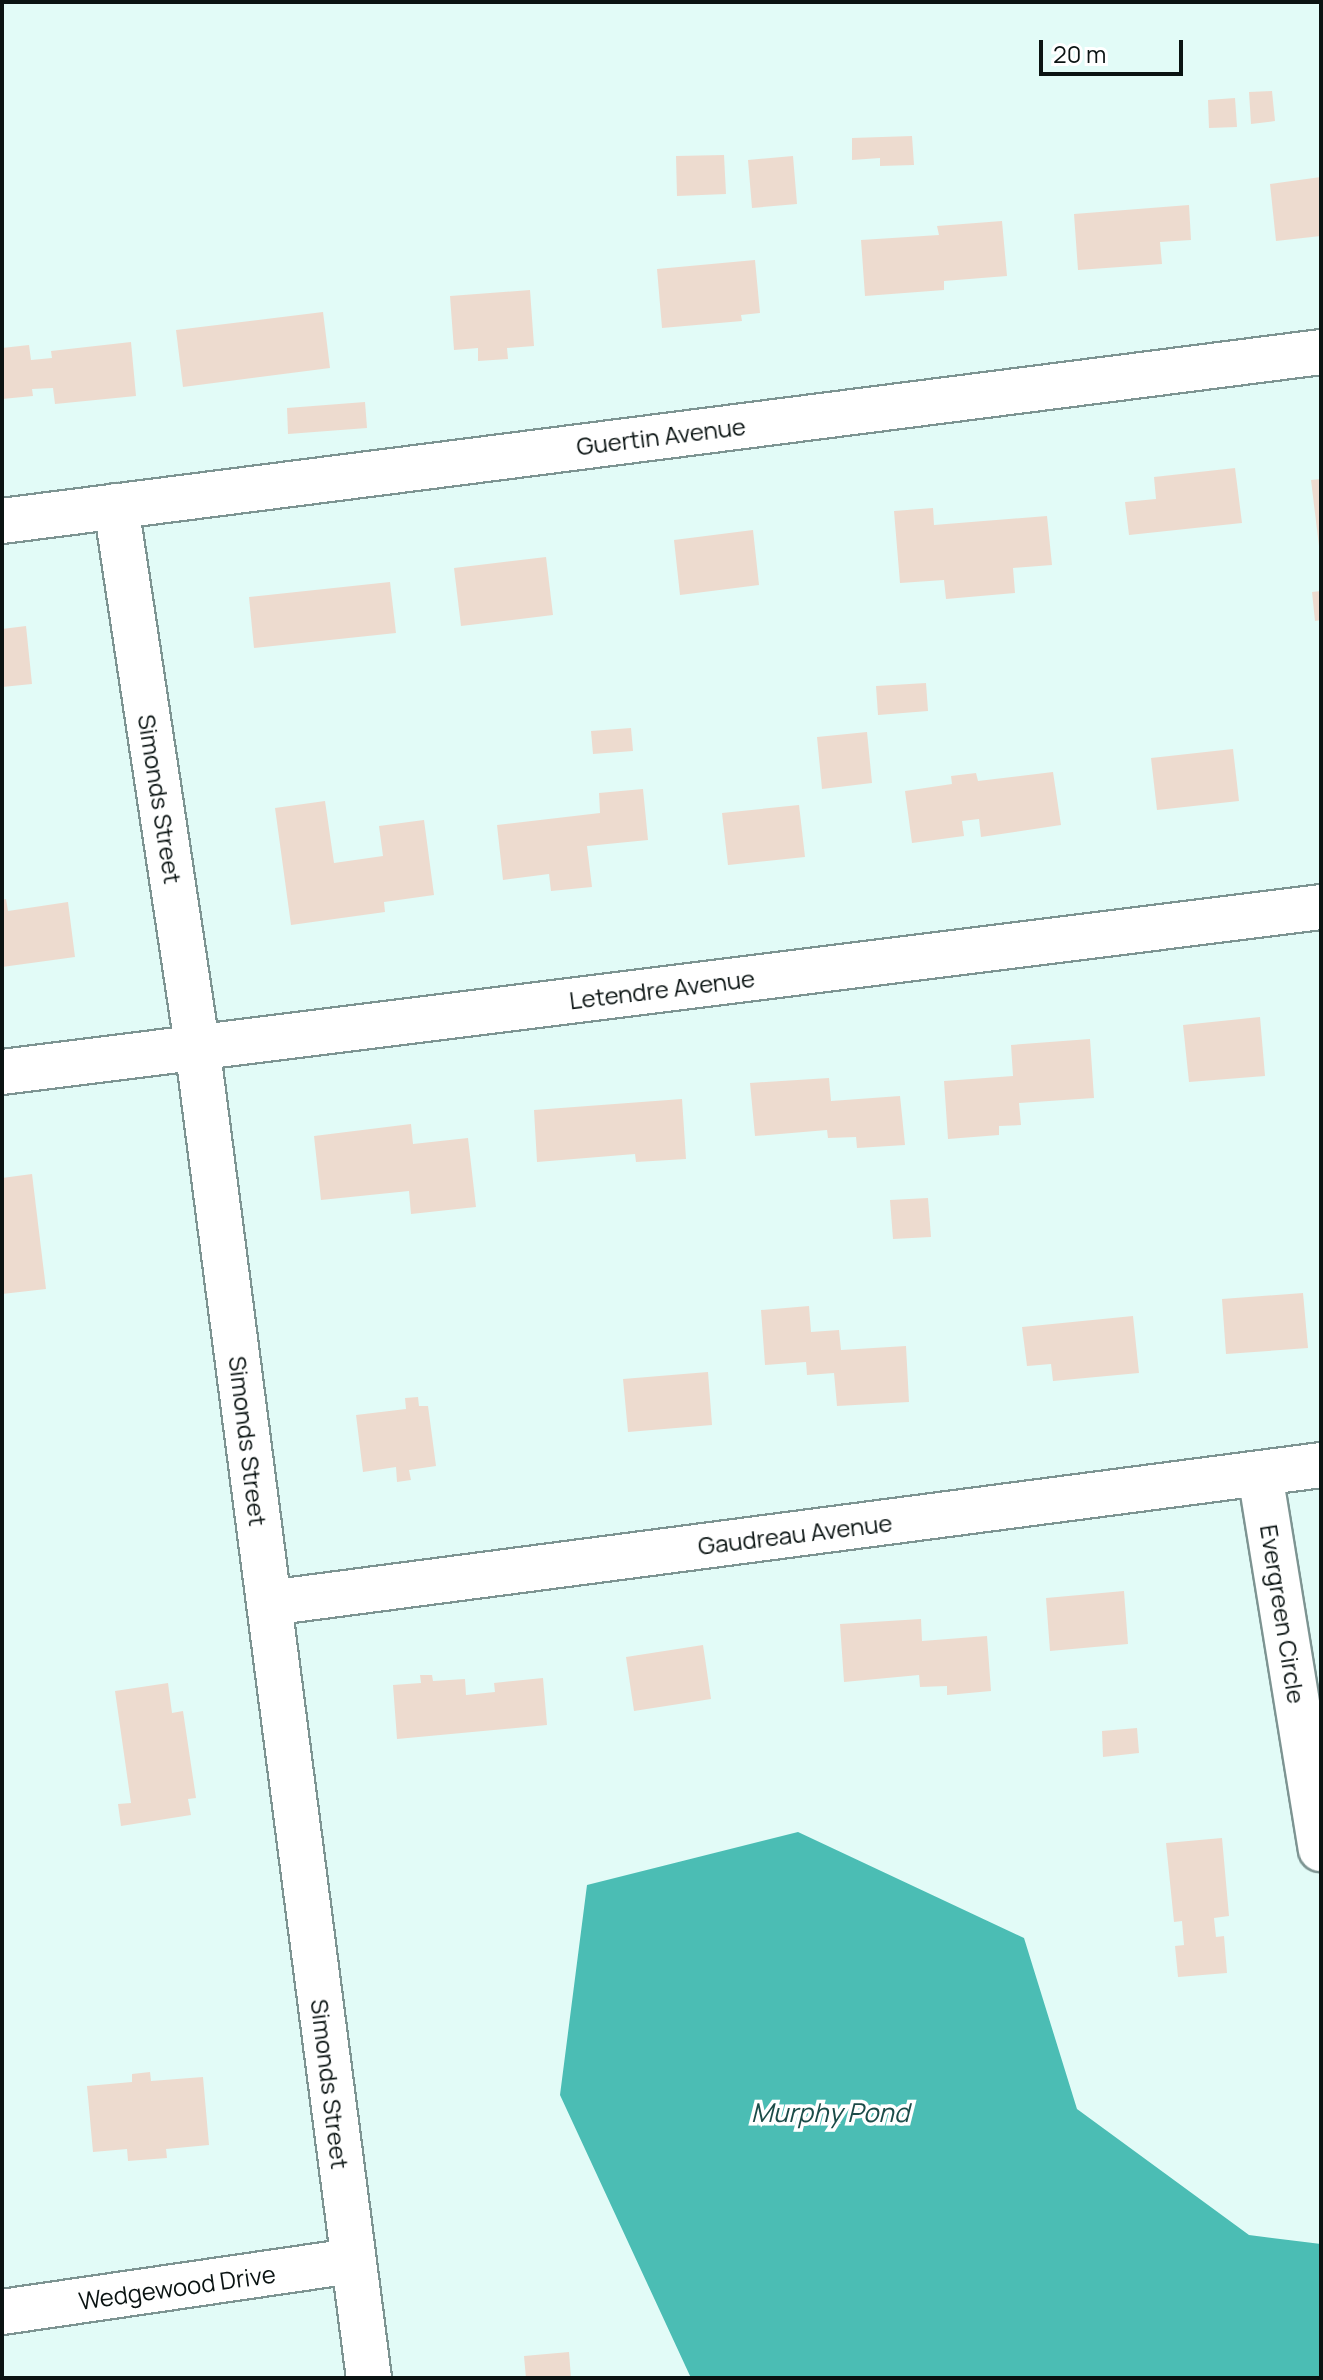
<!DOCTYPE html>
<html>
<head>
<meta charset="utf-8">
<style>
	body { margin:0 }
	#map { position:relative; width:1323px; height:2380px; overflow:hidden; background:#e2fbf7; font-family:Manrope,sans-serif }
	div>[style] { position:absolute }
	.water>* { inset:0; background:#4bbdb4 }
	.building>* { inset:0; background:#eddbcf }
	.roads { filter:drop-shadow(2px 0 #7d9492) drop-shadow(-2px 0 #7d9492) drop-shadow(0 2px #7d9492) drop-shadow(0 -2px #7d9492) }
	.minor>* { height:44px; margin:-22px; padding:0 22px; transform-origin:22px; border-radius:22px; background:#fff }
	span { translate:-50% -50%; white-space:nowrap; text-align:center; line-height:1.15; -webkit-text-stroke:7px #fff; paint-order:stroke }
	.street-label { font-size:24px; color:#0a1312 }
	.water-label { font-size:26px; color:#1b4c48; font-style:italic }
	.frame { position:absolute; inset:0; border:4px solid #0a1312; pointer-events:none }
	.scale { position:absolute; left:1039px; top:40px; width:144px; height:36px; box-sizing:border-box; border:4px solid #0a1312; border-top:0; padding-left:10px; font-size:24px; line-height:28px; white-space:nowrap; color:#0a1312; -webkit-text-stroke:6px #fff; paint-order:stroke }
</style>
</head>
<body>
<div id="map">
	<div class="water">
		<i style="clip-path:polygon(798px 1832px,1024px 1938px,1077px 2109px,1249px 2235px,1321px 2244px,1321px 2378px,691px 2378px,560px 2095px,587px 1885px)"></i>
	</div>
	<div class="building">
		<i style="clip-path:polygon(1272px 91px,1275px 121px,1251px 124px,1249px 92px)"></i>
		<i style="clip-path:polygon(1235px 98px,1237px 127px,1209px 128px,1208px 100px)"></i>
		<i style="clip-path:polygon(912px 136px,914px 165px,880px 166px,880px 158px,852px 160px,852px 138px)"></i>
		<i style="clip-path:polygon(724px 155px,726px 194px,677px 196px,676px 156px)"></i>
		<i style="clip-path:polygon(793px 156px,797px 204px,752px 208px,748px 160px)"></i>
		<i style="clip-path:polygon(1321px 177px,1321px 236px,1276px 241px,1270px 184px)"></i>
		<i style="clip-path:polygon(1189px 205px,1191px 240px,1160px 242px,1162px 264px,1078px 270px,1074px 214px)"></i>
		<i style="clip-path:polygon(1002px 221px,1007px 276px,944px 281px,944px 290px,865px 296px,861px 240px,939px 235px,937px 226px)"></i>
		<i style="clip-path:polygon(755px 260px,760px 313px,741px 315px,742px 321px,662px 328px,657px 269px)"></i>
		<i style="clip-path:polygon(530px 290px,534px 346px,507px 348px,508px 359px,478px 361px,478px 348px,454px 350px,450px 296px)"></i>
		<i style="clip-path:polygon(323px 312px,330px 368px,183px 387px,176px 330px)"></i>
		<i style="clip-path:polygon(131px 342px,136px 396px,55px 404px,53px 388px,32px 389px,33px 396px,2px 399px,2px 348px,29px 345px,31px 360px,52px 358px,51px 351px)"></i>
		<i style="clip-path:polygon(365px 402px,367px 428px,288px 434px,287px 408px)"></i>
		<i style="clip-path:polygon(1235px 468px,1242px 523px,1129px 535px,1125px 502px,1156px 499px,1154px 477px)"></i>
		<i style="clip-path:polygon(1321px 479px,1321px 545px,1319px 546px,1311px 480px)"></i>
		<i style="clip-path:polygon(933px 508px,934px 525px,1047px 516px,1052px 565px,1013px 568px,1015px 593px,946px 599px,944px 580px,900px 583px,894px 511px)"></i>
		<i style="clip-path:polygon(753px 530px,759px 585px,680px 595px,674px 540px)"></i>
		<i style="clip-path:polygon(546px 557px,553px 615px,461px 626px,454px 568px)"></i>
		<i style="clip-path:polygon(390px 582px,396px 633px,254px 648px,249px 597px)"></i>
		<i style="clip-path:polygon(1321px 591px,1321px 620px,1315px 621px,1312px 592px)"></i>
		<i style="clip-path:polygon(26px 626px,32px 684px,2px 687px,2px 629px)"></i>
		<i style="clip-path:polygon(926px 683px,928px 711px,878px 715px,876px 686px)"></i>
		<i style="clip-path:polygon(631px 728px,633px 751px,593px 754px,591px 731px)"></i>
		<i style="clip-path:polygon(867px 732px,872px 783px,822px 789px,817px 737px)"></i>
		<i style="clip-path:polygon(1233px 749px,1239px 801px,1157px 810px,1151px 758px)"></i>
		<i style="clip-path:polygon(1053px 772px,1061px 825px,981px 837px,979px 819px,962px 821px,964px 836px,912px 843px,905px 791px,952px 784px,951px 776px,976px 773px,978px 781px)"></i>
		<i style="clip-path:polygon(643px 789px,648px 840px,587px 846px,592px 887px,551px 891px,549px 874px,503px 880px,497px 825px,600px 813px,599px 793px)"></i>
		<i style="clip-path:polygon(325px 801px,334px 863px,383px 856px,379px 826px,424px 820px,434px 895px,384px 902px,385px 912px,291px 925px,275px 808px)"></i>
		<i style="clip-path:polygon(799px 805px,805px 857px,728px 865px,722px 813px)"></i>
		<i style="clip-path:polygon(6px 899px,8px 911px,68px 902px,75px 957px,2px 967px,2px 900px)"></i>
		<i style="clip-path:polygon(1260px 1017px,1265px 1076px,1189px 1082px,1183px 1025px)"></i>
		<i style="clip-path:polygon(1090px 1039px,1094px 1098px,1019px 1103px,1021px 1125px,999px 1126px,999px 1135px,948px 1139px,944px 1081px,1013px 1076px,1011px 1045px)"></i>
		<i style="clip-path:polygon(829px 1078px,831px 1101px,900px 1096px,905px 1145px,857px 1148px,856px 1137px,828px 1138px,827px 1130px,755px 1136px,750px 1083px)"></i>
		<i style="clip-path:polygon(682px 1099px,686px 1159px,636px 1162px,635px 1154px,537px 1162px,534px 1110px)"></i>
		<i style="clip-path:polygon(411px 1124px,413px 1144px,468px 1138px,476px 1207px,411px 1214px,409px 1191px,321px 1200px,314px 1136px)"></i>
		<i style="clip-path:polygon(32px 1174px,46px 1289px,2px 1294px,2px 1178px)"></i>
		<i style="clip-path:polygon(928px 1198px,931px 1237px,893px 1239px,890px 1200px)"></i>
		<i style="clip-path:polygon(1303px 1293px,1308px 1348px,1226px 1354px,1222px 1299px)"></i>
		<i style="clip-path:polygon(809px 1306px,811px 1332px,839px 1330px,841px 1350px,906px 1346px,909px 1402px,837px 1406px,834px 1373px,807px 1375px,806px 1362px,765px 1365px,761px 1310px)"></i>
		<i style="clip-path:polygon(1133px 1316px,1139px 1373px,1053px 1381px,1051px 1364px,1027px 1366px,1022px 1327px)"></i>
		<i style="clip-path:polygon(708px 1372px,712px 1425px,628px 1432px,623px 1379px)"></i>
		<i style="clip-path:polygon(418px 1397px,419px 1406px,428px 1406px,436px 1466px,409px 1470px,411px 1480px,397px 1482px,396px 1467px,363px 1472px,356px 1415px,406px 1409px,405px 1398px)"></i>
		<i style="clip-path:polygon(1124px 1591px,1128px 1644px,1050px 1651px,1046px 1598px)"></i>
		<i style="clip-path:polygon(921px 1619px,922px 1641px,987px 1636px,991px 1691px,947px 1695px,947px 1686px,920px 1687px,919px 1675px,844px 1682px,840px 1624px)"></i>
		<i style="clip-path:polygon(703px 1645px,711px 1699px,634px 1711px,626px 1657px)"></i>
		<i style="clip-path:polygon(420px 1675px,432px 1675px,433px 1681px,465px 1679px,466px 1695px,495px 1692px,494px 1683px,543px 1678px,547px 1725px,397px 1739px,393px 1685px,421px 1683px)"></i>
		<i style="clip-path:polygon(168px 1683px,172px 1713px,183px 1711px,196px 1798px,188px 1799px,191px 1815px,121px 1826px,118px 1804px,131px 1803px,115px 1691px)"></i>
		<i style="clip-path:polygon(1137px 1728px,1139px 1753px,1103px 1757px,1102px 1731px)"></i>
		<i style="clip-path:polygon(1222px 1838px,1229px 1916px,1214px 1918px,1216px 1937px,1224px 1936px,1227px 1973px,1178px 1977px,1175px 1946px,1184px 1945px,1182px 1921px,1174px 1922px,1166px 1843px)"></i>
		<i style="clip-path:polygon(150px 2072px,151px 2081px,203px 2077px,209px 2145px,166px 2149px,167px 2158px,128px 2161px,127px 2149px,93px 2152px,87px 2086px,132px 2082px,132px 2074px)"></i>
		<i style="clip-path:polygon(569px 2352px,571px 2378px,526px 2378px,524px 2356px)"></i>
	</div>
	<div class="roads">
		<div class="minor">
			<i style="left:116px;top:506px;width:545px;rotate:81.45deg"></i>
			<i style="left:197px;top:1045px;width:1344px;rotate:82.65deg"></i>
			<i style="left:2px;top:521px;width:1330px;rotate:-7.3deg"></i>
			<i style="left:2px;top:1072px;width:1329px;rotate:-7.13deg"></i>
			<i style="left:1260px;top:1474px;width:380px;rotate:80.8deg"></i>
			<i style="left:269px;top:1603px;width:1061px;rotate:-7.47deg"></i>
			<i style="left:2px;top:2312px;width:355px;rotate:-8.3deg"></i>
		</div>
	</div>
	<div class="street-label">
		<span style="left:661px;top:436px;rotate:-7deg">Guertin Avenue</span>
		<span style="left:160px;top:799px;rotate:81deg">Simonds Street</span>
		<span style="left:662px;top:989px;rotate:-7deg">Letendre Avenue</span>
		<span style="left:248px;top:1441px;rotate:83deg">Simonds Street</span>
		<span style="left:795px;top:1534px;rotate:-7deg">Gaudreau Avenue</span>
		<span style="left:1283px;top:1614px;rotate:81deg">Evergreen Circle</span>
		<span style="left:330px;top:2084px;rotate:83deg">Simonds Street</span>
		<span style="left:177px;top:2287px;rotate:-8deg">Wedgewood Drive</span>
	</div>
	<div class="water-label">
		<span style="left:830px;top:2113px">Murphy Pond</span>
	</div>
	<div class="frame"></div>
	<div class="scale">20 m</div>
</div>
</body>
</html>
